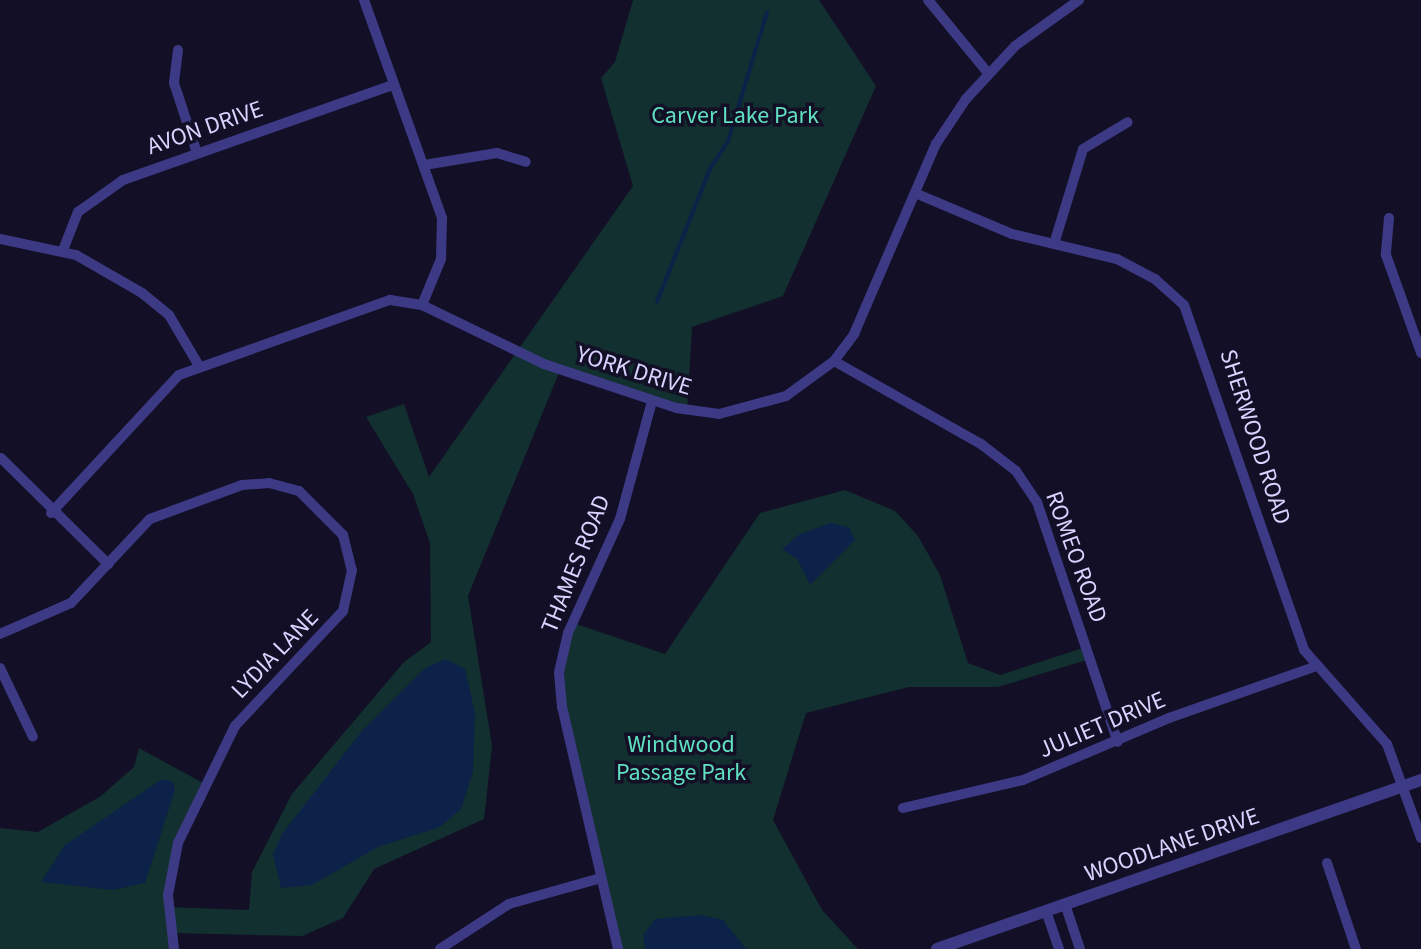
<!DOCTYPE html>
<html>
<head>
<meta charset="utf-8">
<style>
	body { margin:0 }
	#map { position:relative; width:1421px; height:949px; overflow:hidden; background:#130f26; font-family:"Source Sans 3",sans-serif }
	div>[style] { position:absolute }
	.green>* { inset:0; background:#12302f }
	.water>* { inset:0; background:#0c2248 }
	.stream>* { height:3.5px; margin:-1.75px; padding:0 1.75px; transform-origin:1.75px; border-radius:1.75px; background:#0c2248 }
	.minor>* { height:10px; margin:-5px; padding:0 5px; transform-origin:5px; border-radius:5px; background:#3d3a85 }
	.tertiary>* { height:12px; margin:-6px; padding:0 6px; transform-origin:6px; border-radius:6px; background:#3d3a85 }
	span { translate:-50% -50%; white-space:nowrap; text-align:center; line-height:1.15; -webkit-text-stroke:7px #130f26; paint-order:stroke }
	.park-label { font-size:24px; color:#5fe0c0 }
	.street-label { font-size:24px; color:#d9d4ff }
</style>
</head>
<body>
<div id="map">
	<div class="green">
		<i style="clip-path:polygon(633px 0,819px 0,876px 86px,783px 296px,692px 327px,687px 410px,560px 370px,468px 596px,492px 746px,484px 819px,374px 869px,343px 918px,302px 936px,171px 933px,174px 947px,168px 949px,0 949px,0 828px,38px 832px,101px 796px,134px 767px,139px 748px,203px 783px,178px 843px,167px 907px,249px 910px,252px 872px,292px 794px,404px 662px,431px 642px,430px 543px,413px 494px,366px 417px,404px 404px,429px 477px,633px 186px,601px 78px,615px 62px)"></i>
		<i style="clip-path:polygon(845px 490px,895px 511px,918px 536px,940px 575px,968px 663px,1000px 675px,1086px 647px,1090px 659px,998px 687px,909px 687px,806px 713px,773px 820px,822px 910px,858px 949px,618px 949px,559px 690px,573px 623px,665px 654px,760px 513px)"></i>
	</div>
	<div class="water">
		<i style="clip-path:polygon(830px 523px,849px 527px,855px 540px,810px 585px,797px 559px,782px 549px,800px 534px)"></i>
		<i style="clip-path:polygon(445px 659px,465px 669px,475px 713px,473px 772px,461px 809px,440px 827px,378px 847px,312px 885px,281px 888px,273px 854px,282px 834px,361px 732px,424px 669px)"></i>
		<i style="clip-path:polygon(162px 779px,173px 782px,175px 790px,145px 883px,113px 890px,41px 882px,65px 845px)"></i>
		<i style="clip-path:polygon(701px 915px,723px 920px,746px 949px,645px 949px,643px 935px,655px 919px)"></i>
	</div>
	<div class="stream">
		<i style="left:657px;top:302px;width:143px;rotate:-68.3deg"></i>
		<i style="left:710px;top:169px;width:33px;rotate:-57deg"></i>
		<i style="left:728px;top:141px;width:134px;rotate:-73.1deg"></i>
	</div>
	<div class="minor">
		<i style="left:364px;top:0;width:232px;rotate:70.3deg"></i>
		<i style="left:442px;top:218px;width:41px;rotate:91.4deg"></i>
		<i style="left:441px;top:259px;width:50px;rotate:112.4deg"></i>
		<i style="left:928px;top:0;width:94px;rotate:50.6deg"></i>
		<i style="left:178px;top:50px;width:33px;rotate:97deg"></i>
		<i style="left:174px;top:83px;width:74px;rotate:71.8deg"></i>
		<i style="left:424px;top:165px;width:74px;rotate:-9.3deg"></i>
		<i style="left:497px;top:153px;width:30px;rotate:17deg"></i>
		<i style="left:915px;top:193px;width:105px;rotate:22.9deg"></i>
		<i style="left:1012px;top:234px;width:108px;rotate:13.4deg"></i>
		<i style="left:1117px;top:259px;width:43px;rotate:27.8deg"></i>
		<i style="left:1155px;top:279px;width:39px;rotate:42deg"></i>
		<i style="left:1184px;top:305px;width:365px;rotate:70.8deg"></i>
		<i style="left:1304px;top:650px;width:125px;rotate:48.6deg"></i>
		<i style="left:1387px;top:744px;width:100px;rotate:70.1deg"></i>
		<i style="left:1389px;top:218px;width:37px;rotate:95deg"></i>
		<i style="left:1386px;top:255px;width:104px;rotate:70.3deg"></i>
		<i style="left:0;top:239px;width:78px;rotate:11.9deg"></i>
		<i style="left:76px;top:255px;width:76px;rotate:29.9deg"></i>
		<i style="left:142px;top:293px;width:35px;rotate:39deg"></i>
		<i style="left:169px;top:315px;width:59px;rotate:59.5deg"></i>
		<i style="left:1054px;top:244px;width:99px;rotate:-73deg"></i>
		<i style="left:1083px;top:149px;width:52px;rotate:-31deg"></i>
		<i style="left:63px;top:250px;width:41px;rotate:-68.5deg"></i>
		<i style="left:78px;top:212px;width:55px;rotate:-35.4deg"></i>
		<i style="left:123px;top:180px;width:286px;rotate:-19.4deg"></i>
		<i style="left:834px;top:361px;width:169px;rotate:29.5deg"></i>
		<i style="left:981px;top:444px;width:44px;rotate:37.6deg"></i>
		<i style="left:1016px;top:471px;width:37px;rotate:56deg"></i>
		<i style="left:1037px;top:502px;width:253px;rotate:71.4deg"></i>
		<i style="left:1px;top:458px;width:151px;rotate:44.7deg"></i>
		<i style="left:51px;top:513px;width:188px;rotate:-47.2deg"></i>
		<i style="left:179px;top:375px;width:224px;rotate:-19.6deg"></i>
		<i style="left:390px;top:300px;width:32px;rotate:9deg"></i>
		<i style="left:422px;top:305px;width:136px;rotate:25.8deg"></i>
		<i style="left:544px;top:364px;width:139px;rotate:18.4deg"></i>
		<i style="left:676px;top:408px;width:43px;rotate:7.9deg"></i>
		<i style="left:719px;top:414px;width:69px;rotate:-15deg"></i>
		<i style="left:786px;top:396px;width:59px;rotate:-36.1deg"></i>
		<i style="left:834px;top:361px;width:34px;rotate:-53deg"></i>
		<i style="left:854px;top:334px;width:207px;rotate:-66.7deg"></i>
		<i style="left:936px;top:144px;width:54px;rotate:-56.3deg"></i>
		<i style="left:966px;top:99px;width:72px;rotate:-47.2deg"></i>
		<i style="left:1015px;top:46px;width:79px;rotate:-35.7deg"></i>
		<i style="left:0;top:634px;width:77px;rotate:-23.6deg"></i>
		<i style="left:71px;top:603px;width:115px;rotate:-46.8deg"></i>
		<i style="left:150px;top:519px;width:98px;rotate:-20.3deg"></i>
		<i style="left:242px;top:485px;width:27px;rotate:-4deg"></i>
		<i style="left:269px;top:483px;width:31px;rotate:15deg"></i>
		<i style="left:299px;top:491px;width:62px;rotate:45deg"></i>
		<i style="left:343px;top:535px;width:36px;rotate:76deg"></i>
		<i style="left:352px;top:570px;width:42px;rotate:102.4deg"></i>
		<i style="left:343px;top:611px;width:158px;rotate:133.2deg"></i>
		<i style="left:235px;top:726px;width:130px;rotate:116deg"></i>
		<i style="left:178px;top:843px;width:53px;rotate:100.9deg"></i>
		<i style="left:168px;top:895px;width:54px;rotate:83.7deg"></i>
		<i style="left:0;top:668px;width:76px;rotate:64.4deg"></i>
		<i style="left:903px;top:808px;width:123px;rotate:-13.1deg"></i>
		<i style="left:1023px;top:780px;width:159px;rotate:-23deg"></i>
		<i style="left:1169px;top:718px;width:154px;rotate:-19.4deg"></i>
		<i style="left:1327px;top:863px;width:91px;rotate:71.4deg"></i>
		<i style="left:1065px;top:904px;width:47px;rotate:71.6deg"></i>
		<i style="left:1046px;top:911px;width:40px;rotate:71.1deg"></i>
		<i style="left:440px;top:949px;width:82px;rotate:-33.1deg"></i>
		<i style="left:509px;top:904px;width:96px;rotate:-15.8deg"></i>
		<i style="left:618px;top:949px;width:248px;rotate:-103deg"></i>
		<i style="left:562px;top:707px;width:35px;rotate:-95deg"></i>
		<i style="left:559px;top:672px;width:40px;rotate:-77deg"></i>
		<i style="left:568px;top:633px;width:125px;rotate:-65.5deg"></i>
		<i style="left:620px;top:519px;width:122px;rotate:-74.8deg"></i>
	</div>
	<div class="tertiary">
		<i style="left:937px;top:949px;width:513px;rotate:-19.25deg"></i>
	</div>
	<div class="park-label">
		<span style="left:735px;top:116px">Carver Lake Park</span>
		<span style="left:681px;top:759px">Windwood<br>Passage Park</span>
	</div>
	<div class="street-label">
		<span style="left:205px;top:128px;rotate:-19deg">AVON DRIVE</span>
		<span style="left:634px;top:371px;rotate:17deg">YORK DRIVE</span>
		<span style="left:1255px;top:437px;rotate:72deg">SHERWOOD ROAD</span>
		<span style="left:1076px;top:557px;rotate:70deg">ROMEO ROAD</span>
		<span style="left:576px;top:564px;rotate:-68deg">THAMES ROAD</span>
		<span style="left:275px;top:654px;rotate:-46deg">LYDIA LANE</span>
		<span style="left:1102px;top:725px;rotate:-23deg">JULIET DRIVE</span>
		<span style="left:1172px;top:845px;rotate:-19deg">WOODLANE DRIVE</span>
	</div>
</div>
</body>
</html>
